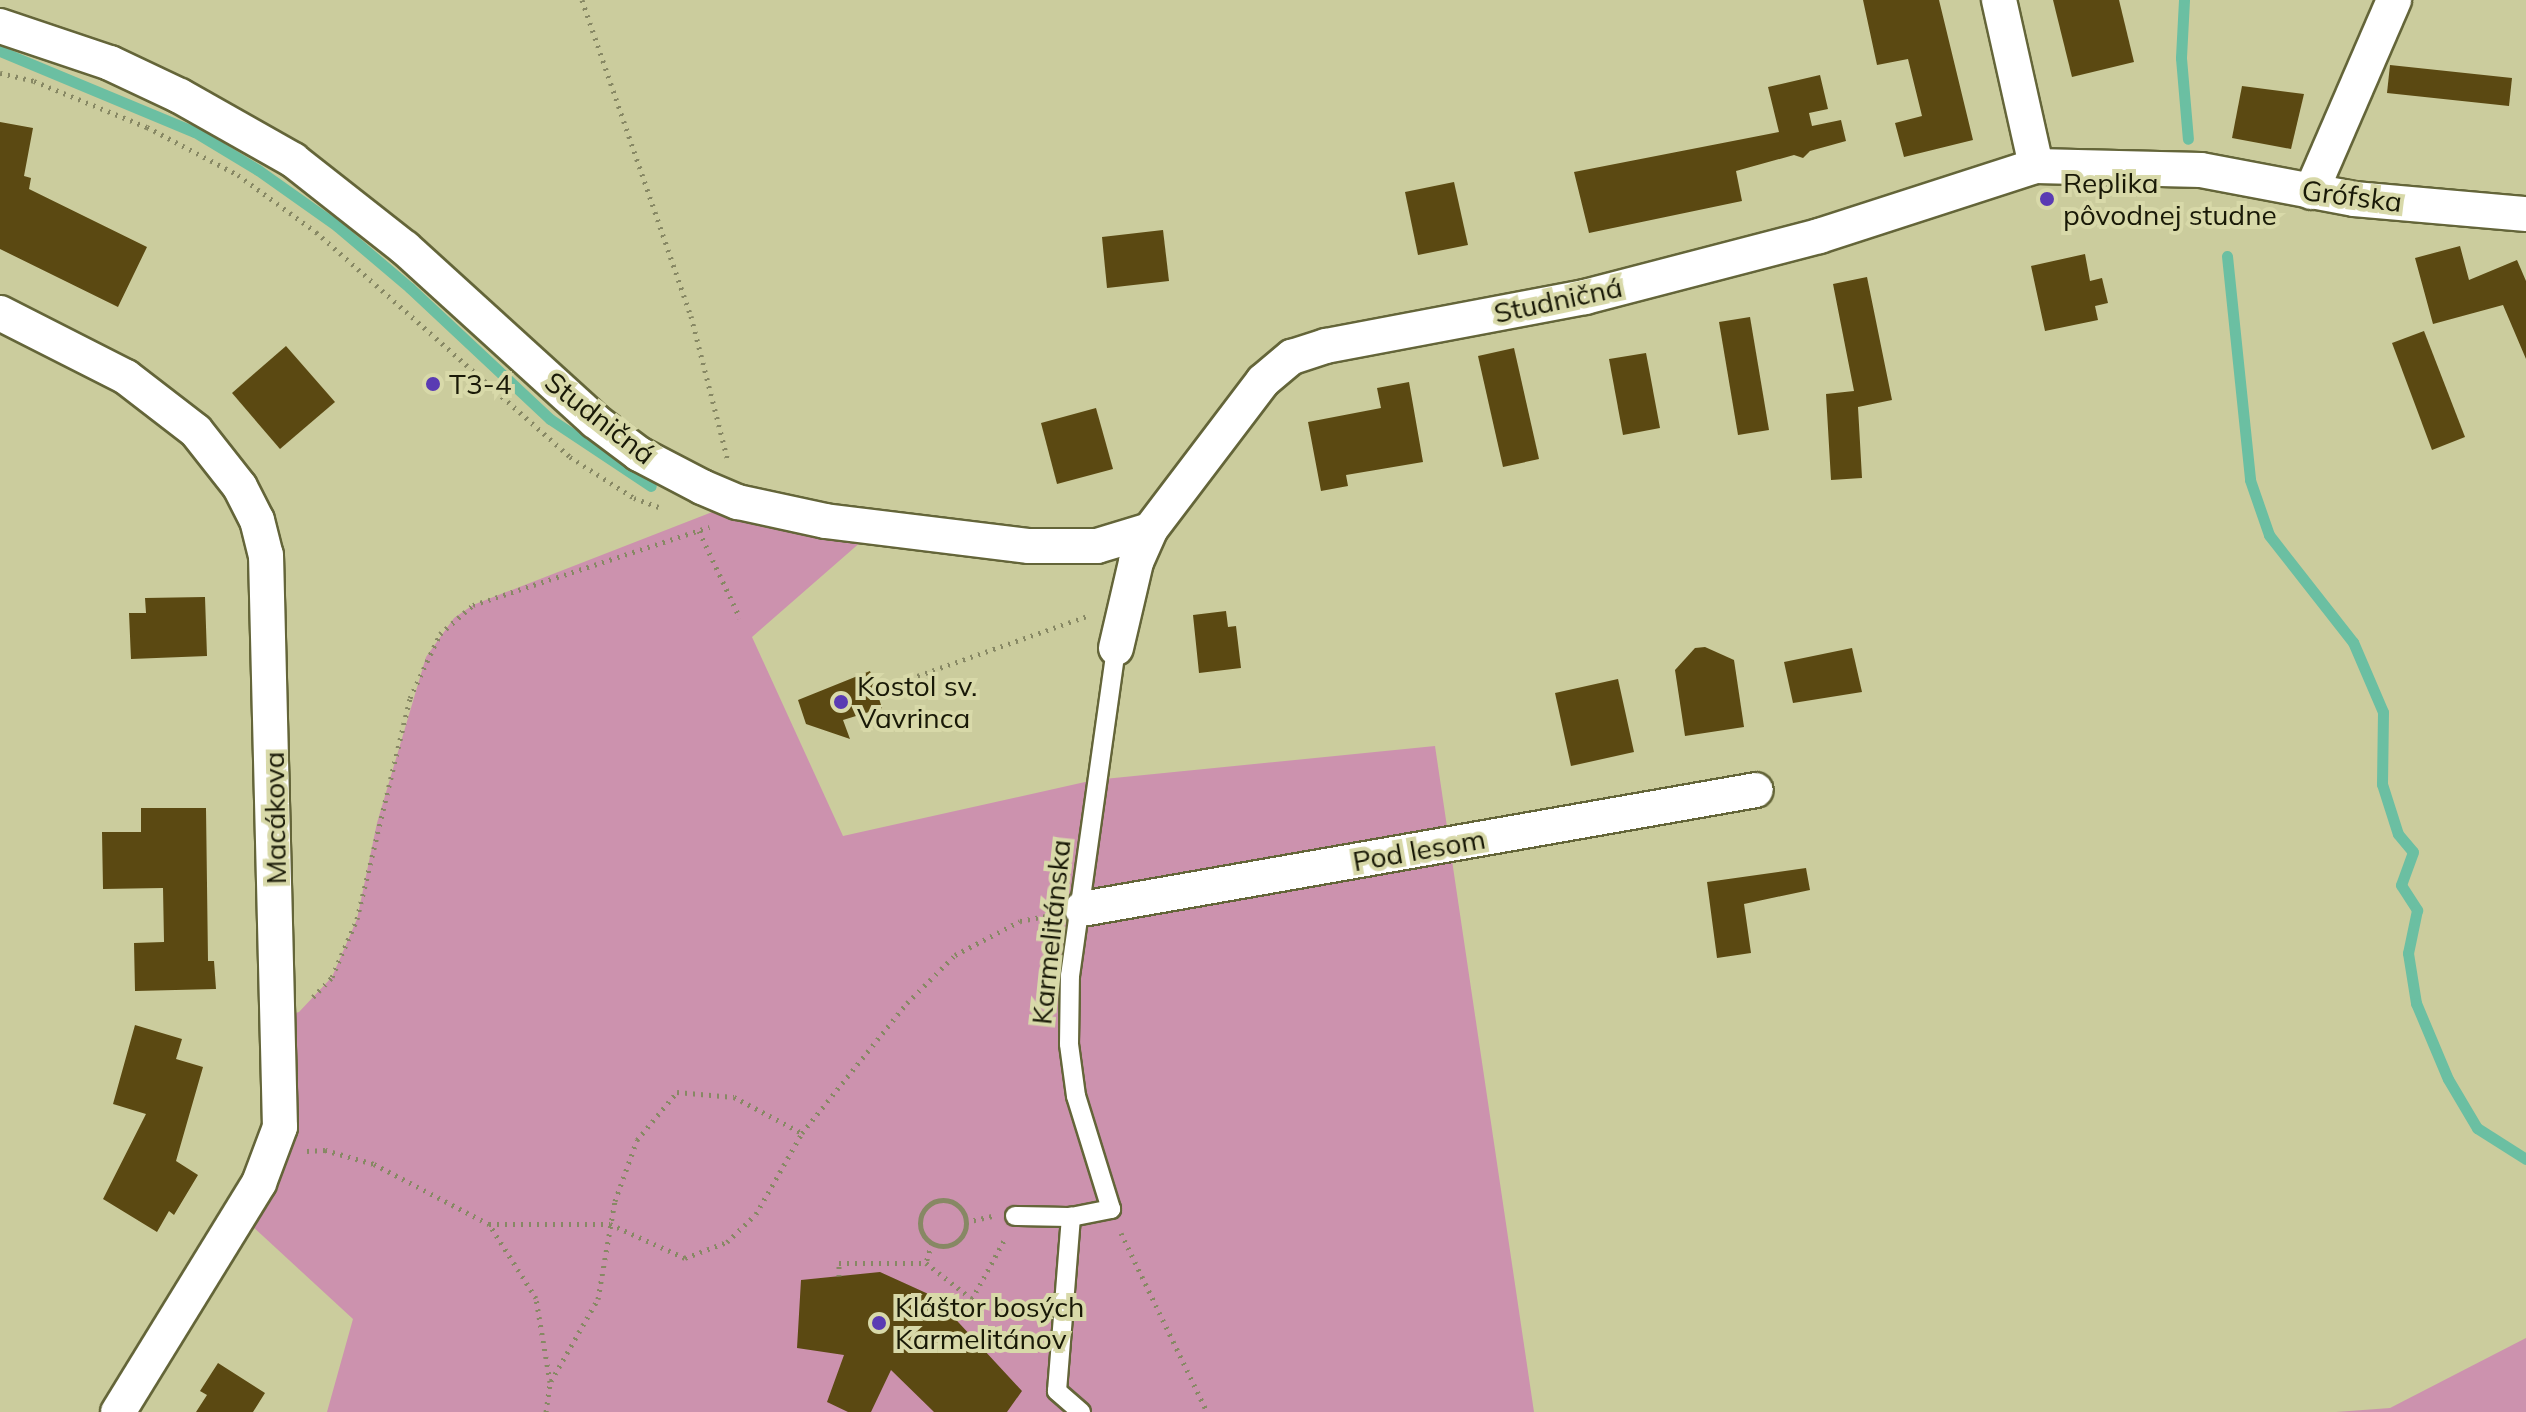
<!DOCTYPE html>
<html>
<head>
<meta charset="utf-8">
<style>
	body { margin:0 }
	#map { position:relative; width:2526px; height:1412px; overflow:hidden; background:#cbcc9d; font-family:Mulish,sans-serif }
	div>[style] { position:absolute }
	.green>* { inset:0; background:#cc92ae }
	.stream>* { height:11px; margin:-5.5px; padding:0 5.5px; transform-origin:5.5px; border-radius:5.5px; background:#6bbfa2 }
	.building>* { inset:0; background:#5b4912 }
	.path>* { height:5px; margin-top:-2.5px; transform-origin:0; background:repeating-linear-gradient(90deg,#878864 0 2px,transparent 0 8px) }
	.path>.ring { margin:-2.5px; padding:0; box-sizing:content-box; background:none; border:5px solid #878864; border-radius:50% }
	.roads { filter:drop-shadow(2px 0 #646539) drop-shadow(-2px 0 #646539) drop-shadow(0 2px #646539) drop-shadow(0 -2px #646539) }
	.service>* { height:18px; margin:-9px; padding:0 9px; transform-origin:9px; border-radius:9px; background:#fff }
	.minor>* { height:34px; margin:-17px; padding:0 17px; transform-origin:17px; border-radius:17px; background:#fff }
	.dots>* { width:22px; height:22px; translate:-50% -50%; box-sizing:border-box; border:4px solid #d8d9a9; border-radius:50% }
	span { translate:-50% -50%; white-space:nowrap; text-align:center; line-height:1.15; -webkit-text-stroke:8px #d8d9a9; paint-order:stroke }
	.poi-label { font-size:28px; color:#191907 }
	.left { translate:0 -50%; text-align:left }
	.street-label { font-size:28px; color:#191907 }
</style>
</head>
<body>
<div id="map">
	<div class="green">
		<i style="clip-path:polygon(738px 502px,878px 527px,752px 637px,843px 836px,1094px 780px,1435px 746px,1534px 1412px,327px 1412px,353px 1319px,239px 1214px,259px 1183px,279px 1018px,299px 1012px,332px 977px,357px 919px,377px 823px,426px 657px,454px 618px,473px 605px)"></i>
		<i style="clip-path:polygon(2526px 1338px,2526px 1412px,2336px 1412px,2390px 1408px)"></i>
	</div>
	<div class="stream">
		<i style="left:2184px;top:0;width:58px;rotate:93deg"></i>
		<i style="left:2181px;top:58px;width:81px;rotate:85.1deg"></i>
		<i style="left:0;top:51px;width:211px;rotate:22.6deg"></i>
		<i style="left:195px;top:132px;width:74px;rotate:31.1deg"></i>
		<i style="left:258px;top:170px;width:97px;rotate:35.3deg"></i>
		<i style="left:337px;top:226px;width:96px;rotate:40.3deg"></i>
		<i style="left:410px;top:288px;width:192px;rotate:43.1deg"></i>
		<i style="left:550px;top:419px;width:121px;rotate:33.6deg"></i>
		<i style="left:2227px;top:256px;width:225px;rotate:84.1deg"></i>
		<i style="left:2250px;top:480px;width:58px;rotate:70.9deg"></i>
		<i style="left:2269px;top:535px;width:136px;rotate:51.9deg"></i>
		<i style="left:2353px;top:642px;width:76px;rotate:66.8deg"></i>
		<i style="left:2383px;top:712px;width:72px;rotate:90.8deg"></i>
		<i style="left:2382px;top:784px;width:52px;rotate:72.3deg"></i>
		<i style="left:2398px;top:834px;width:23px;rotate:50deg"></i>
		<i style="left:2413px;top:852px;width:35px;rotate:110deg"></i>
		<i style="left:2401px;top:885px;width:30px;rotate:57deg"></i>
		<i style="left:2417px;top:910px;width:44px;rotate:101.8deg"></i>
		<i style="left:2408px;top:953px;width:51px;rotate:80.9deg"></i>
		<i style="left:2416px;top:1003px;width:82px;rotate:67.2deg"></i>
		<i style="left:2448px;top:1079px;width:57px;rotate:59.4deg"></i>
		<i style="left:2477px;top:1128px;width:58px;rotate:32.3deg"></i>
	</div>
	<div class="building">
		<i style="clip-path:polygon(1863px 0,1939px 0,1973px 140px,1904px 157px,1895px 123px,1922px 116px,1908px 59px,1877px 65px)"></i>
		<i style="clip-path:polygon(2053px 0,2119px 0,2134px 62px,2072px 77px)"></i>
		<i style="clip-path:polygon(2390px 65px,2512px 78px,2509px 106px,2387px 93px)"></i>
		<i style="clip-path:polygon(1820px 75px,1828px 109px,1809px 113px,1812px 126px,1841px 120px,1846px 141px,1810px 151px,1803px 158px,1794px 155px,1736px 171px,1742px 201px,1589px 233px,1574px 172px,1779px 132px,1768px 87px)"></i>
		<i style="clip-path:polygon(2242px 86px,2304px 94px,2291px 149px,2232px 138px)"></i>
		<i style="clip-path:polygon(0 122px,33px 128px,24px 176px,31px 178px,29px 189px,147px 247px,118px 307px,0 249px)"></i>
		<i style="clip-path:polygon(1454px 182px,1468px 245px,1418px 255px,1405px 192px)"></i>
		<i style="clip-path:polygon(1163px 230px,1169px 281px,1107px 288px,1102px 237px)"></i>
		<i style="clip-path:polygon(2460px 246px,2469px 280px,2517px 260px,2526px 281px,2526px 359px,2503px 305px,2433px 324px,2415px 258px)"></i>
		<i style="clip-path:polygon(2085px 254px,2090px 281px,2102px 278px,2108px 303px,2095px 306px,2098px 320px,2045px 331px,2031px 266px)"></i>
		<i style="clip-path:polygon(1867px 277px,1892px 400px,1858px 407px,1862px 478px,1831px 480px,1826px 394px,1854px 391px,1833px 284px)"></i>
		<i style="clip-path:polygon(1750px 317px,1769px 430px,1738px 435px,1719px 322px)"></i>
		<i style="clip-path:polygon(2424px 331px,2465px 437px,2432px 450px,2392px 343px)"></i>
		<i style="clip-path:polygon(286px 346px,335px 402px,280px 449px,232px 393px)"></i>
		<i style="clip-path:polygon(1514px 348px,1539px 459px,1503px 467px,1478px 356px)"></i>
		<i style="clip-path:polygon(1646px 353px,1660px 428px,1623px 435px,1609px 359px)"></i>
		<i style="clip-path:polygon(1409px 382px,1423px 462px,1346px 475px,1348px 486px,1321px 491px,1308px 422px,1381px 408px,1377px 388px)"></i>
		<i style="clip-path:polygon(1096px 408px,1113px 469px,1057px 484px,1041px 423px)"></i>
		<i style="clip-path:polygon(205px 597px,207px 656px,131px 659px,129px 613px,146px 613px,145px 598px)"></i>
		<i style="clip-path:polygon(1226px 611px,1228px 627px,1236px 626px,1241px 668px,1199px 673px,1193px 615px)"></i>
		<i style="clip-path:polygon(1705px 647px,1734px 660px,1744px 727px,1685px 736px,1675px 670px,1695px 648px)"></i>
		<i style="clip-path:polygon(1852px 648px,1862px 692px,1793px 703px,1784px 662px)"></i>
		<i style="clip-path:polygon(870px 671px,882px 708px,843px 720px,850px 739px,806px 724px,798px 700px)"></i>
		<i style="clip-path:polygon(1618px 679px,1634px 752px,1571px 766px,1555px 693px)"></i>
		<i style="clip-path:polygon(141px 808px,206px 808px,208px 961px,214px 961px,216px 989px,135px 991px,134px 943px,164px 942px,163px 888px,103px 889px,102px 832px,141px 832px)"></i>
		<i style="clip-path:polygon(1806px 868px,1810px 890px,1744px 904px,1751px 953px,1717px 958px,1707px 882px)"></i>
		<i style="clip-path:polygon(135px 1025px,182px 1039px,176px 1059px,203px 1067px,176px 1161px,198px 1175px,174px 1215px,169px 1211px,157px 1232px,103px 1199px,146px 1114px,113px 1104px)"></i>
		<i style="clip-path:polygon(880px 1272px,935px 1297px,1022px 1391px,1007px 1412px,934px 1412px,891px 1370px,871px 1412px,848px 1412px,827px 1402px,844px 1355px,797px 1348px,801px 1280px)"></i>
		<i style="clip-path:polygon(218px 1363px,265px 1393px,253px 1412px,196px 1412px,207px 1395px,200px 1391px)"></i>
	</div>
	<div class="path">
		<i style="left:582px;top:0;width:334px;rotate:71deg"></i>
		<i style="left:691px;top:316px;width:150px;rotate:75.7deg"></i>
		<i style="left:0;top:73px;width:35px;rotate:13deg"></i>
		<i style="left:34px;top:81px;width:122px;rotate:22.2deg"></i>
		<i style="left:147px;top:127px;width:103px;rotate:27.8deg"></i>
		<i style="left:238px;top:175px;width:97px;rotate:36.2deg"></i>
		<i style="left:316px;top:232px;width:339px;rotate:41.5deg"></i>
		<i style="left:570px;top:457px;width:76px;rotate:32.6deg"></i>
		<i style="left:634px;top:498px;width:29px;rotate:20deg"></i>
		<i style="left:699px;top:531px;width:96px;rotate:64.8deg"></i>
		<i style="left:880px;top:689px;width:219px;rotate:-19.4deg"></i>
		<i style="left:313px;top:997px;width:28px;rotate:-46deg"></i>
		<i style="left:332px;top:977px;width:63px;rotate:-66.7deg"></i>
		<i style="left:357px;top:919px;width:227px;rotate:-76.5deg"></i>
		<i style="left:410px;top:698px;width:71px;rotate:-64.9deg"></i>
		<i style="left:440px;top:634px;width:44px;rotate:-41.3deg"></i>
		<i style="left:473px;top:605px;width:249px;rotate:-18.3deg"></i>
		<i style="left:307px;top:1151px;width:18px;rotate:-3deg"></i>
		<i style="left:325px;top:1150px;width:51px;rotate:15.9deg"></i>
		<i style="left:374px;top:1164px;width:130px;rotate:27.6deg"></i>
		<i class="ring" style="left:920px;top:1200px;width:41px;height:41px"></i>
		<i style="left:966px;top:1222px;width:28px;rotate:-13deg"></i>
		<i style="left:1121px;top:1233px;width:199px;rotate:64.3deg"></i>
		<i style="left:932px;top:1243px;width:21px;rotate:107deg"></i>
		<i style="left:926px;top:1263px;width:58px;rotate:38deg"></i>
		<i style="left:972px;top:1299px;width:71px;rotate:-61.3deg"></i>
		<i style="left:839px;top:1276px;width:13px;rotate:-90deg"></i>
		<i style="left:839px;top:1263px;width:87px"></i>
		<i style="left:551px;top:1381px;width:95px;rotate:-60.2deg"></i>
		<i style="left:598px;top:1299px;width:99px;rotate:-80.2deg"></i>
		<i style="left:615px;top:1201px;width:65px;rotate:-70.2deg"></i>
		<i style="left:637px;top:1140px;width:62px;rotate:-50.2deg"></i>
		<i style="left:677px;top:1092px;width:57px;rotate:5deg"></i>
		<i style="left:734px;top:1097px;width:77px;rotate:27.9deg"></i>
		<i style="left:546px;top:1412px;width:30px;rotate:-82deg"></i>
		<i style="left:550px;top:1382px;width:85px;rotate:-99.5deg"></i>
		<i style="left:536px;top:1298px;width:88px;rotate:-122.4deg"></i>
		<i style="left:489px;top:1224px;width:121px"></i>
		<i style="left:610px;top:1224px;width:82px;rotate:24.4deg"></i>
		<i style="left:685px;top:1258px;width:45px;rotate:-20.9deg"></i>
		<i style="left:727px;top:1242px;width:40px;rotate:-44deg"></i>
		<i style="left:756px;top:1214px;width:93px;rotate:-60.4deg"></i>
		<i style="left:802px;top:1133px;width:167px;rotate:-51.1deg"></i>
		<i style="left:907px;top:1003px;width:68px;rotate:-45deg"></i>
		<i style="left:955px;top:955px;width:73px;rotate:-27.6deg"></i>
		<i style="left:1020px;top:921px;width:31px;rotate:-11deg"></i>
	</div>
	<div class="roads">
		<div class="service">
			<i style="left:1015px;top:1216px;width:56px;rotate:1deg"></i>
			<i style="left:1081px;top:1412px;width:32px;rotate:-139deg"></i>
			<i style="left:1057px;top:1391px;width:175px;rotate:-85.4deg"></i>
			<i style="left:1071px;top:1217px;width:41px;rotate:-11.3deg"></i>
			<i style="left:1111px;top:1209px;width:118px;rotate:-107.2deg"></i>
			<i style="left:1076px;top:1096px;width:52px;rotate:-97.7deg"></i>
			<i style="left:1069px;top:1044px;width:68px;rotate:-89.2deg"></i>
			<i style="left:1070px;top:976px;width:331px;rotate:-82deg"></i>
		</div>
		<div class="minor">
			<i style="left:1999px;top:0;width:170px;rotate:77.4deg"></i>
			<i style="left:0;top:26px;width:116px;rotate:18.6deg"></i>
			<i style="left:110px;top:63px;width:77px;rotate:25.2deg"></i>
			<i style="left:180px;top:96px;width:130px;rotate:29.5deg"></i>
			<i style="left:293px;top:160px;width:142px;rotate:38.2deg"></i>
			<i style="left:405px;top:248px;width:257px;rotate:42.3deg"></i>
			<i style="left:595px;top:421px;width:55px;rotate:36.9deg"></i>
			<i style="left:639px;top:454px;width:71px;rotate:27.6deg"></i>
			<i style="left:702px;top:487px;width:39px;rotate:23deg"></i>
			<i style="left:738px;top:502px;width:89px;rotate:12.3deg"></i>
			<i style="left:825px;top:521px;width:206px;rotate:7deg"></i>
			<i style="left:1029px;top:546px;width:68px"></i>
			<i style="left:1097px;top:546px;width:55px;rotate:-16.8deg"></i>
			<i style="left:2311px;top:192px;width:209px;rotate:-66.6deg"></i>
			<i style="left:0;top:313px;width:141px;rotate:26.9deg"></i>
			<i style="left:126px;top:377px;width:88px;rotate:37.6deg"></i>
			<i style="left:196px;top:431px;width:71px;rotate:51.8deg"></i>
			<i style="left:240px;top:487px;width:37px;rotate:63deg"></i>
			<i style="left:257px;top:520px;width:36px;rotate:76deg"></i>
			<i style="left:266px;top:555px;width:572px;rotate:88.6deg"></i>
			<i style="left:280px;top:1127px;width:60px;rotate:110.6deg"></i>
			<i style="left:259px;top:1183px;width:269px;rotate:121.6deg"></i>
			<i style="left:1116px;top:648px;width:88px;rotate:-76.9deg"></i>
			<i style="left:1136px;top:562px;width:35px;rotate:-66deg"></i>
			<i style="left:1150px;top:530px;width:187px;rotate:-52.8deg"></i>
			<i style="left:1263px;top:381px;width:38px;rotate:-40deg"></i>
			<i style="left:1292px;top:357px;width:36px;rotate:-18deg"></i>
			<i style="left:1326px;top:346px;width:264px;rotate:-10.7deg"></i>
			<i style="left:1585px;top:297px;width:242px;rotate:-14.6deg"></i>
			<i style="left:1819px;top:236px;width:228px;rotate:-17.9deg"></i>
			<i style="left:2036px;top:166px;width:165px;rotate:1.4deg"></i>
			<i style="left:2201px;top:170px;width:156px;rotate:10.7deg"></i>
			<i style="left:2354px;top:199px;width:173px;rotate:5deg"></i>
			<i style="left:1082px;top:909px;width:684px;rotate:-10.01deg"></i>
		</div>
	</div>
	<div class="dots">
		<i style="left:2047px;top:199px;background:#5a3bb3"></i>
		<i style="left:433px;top:384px;background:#5a3bb3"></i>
		<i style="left:841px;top:702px;background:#5a3bb3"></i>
		<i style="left:879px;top:1323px;background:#5a3bb3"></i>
	</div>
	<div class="poi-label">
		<span class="left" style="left:2063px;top:199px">Replika<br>pôvodnej studne</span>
		<span class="left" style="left:449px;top:384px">T3-4</span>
		<span class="left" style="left:857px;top:702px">Kostol sv.<br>Vavrinca</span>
		<span class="left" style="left:895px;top:1323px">Kláštor bosých<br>Karmelitánov</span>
	</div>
	<div class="street-label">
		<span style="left:2352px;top:196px;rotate:7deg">Grófska</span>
		<span style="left:1558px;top:300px;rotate:-12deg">Studničná</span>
		<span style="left:600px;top:418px;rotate:38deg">Studničná</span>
		<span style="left:275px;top:818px;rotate:-91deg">Macákova</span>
		<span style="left:1419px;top:850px;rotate:-10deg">Pod lesom</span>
		<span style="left:1051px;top:932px;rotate:-84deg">Karmelitánska</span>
	</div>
</div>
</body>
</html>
